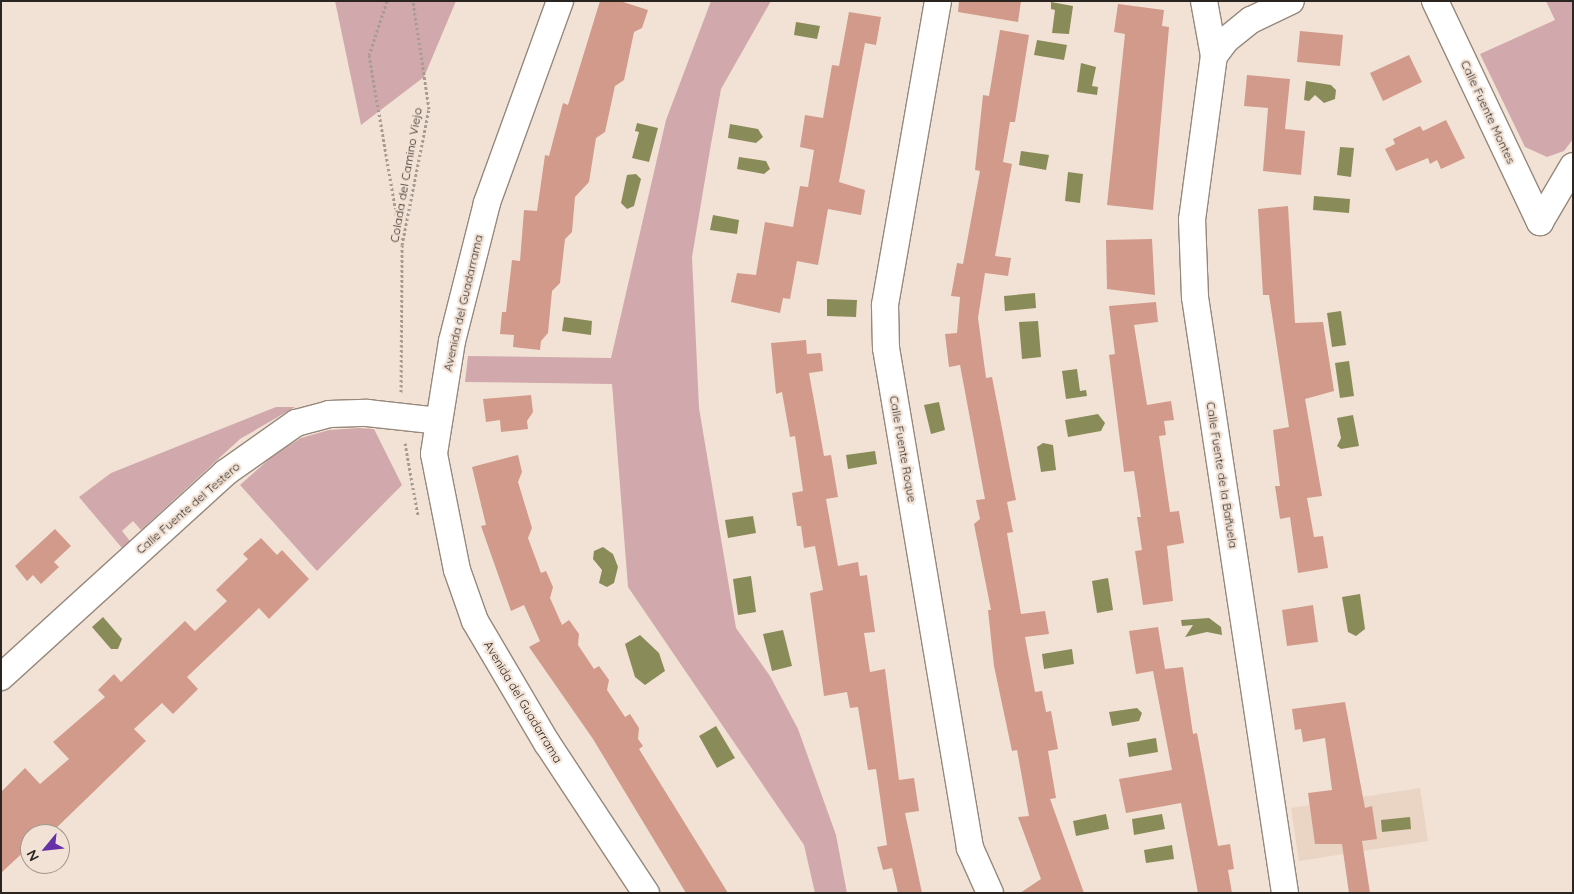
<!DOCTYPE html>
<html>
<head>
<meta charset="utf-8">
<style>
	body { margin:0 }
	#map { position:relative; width:1574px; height:894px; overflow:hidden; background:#f2e2d5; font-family:Quicksand,sans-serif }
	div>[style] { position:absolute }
	.built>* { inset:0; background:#ead4c3 }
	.green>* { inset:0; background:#d1a9ac }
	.water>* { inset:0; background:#898b59 }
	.building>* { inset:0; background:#d19a8a }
	.path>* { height:3px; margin-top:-1.5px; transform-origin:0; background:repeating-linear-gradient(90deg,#a89c92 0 2.5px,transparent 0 5px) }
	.roads { filter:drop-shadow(1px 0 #96887c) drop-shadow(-1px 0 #96887c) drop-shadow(0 1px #96887c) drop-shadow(0 -1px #96887c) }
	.minor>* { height:26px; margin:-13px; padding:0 13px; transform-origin:13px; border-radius:13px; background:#fff }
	span { translate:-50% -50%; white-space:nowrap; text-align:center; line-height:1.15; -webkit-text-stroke:4.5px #f2e2d5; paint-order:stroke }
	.street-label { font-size:12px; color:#2b2521 }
	.frame { position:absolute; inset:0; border:2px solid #2b2521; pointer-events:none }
	.north { position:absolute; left:20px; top:824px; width:50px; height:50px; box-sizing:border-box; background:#f2e2d5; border:1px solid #a2968d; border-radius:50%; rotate:242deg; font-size:14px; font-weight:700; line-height:20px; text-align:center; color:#2b2521 }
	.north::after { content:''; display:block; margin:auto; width:18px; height:22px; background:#6631a8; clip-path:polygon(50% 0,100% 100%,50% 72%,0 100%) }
</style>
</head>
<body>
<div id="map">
	<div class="built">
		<i style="clip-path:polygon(1420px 788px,1428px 841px,1299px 861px,1291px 808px)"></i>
	</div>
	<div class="green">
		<i style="clip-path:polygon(335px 1px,456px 1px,424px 77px,361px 125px)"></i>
		<i style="clip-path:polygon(711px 1px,771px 1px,721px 89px,711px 144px,692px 257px,699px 408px,736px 628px,770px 676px,798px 729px,836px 835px,847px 893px,815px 893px,804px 845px,628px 587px,612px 384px,465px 382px,468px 356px,611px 358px,666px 120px)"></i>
		<i style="clip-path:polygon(1546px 1px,1573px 1px,1573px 139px,1564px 151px,1547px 157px,1525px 147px,1480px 54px,1555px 20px)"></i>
		<i style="clip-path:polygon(276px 407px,295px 407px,240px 439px,141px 530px,133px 521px,122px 531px,130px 541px,122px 548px,79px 497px,111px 473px)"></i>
		<i style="clip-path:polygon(359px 428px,374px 429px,402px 485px,317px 571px,240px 485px,275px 454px,301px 438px,329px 430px)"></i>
	</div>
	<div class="water">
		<i style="clip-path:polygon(1051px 2px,1073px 6px,1069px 34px,1052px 33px,1055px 10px,1051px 9px)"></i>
		<i style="clip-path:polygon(796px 22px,820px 26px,817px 39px,794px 35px)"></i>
		<i style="clip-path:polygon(1037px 40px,1067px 45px,1064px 60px,1034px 55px)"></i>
		<i style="clip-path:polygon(1081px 63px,1096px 67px,1092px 86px,1098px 87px,1097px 95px,1077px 92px)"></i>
		<i style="clip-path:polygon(1306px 81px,1331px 85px,1336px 90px,1335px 99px,1324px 103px,1315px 95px,1309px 101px,1304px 100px)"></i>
		<i style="clip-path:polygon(637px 123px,658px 128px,649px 162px,632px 158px,639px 132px,635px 131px)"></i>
		<i style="clip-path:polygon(730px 124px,758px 129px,763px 137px,756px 143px,728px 138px)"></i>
		<i style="clip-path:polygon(1340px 147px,1354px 148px,1351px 177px,1337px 175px)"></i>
		<i style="clip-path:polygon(1021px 151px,1049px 155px,1046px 170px,1019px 165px)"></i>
		<i style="clip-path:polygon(739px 157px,766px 161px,770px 169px,764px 174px,737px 169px)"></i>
		<i style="clip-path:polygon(1068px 172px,1083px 174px,1080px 203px,1065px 201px)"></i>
		<i style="clip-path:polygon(636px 174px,641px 179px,634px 206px,627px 209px,621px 203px,627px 175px)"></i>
		<i style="clip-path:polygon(1314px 196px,1350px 199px,1349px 213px,1313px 210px)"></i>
		<i style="clip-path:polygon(713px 215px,739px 220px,737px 234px,710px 230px)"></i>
		<i style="clip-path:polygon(1035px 293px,1036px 308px,1005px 311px,1004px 296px)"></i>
		<i style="clip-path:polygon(827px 299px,857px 300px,856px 317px,827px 316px)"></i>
		<i style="clip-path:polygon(1341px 311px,1346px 345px,1332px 347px,1327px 313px)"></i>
		<i style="clip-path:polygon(564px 317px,592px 321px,591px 335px,562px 331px)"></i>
		<i style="clip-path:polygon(1038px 321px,1041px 357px,1022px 359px,1019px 322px)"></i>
		<i style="clip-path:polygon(1349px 361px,1354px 396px,1340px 398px,1335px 363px)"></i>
		<i style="clip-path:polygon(1077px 369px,1080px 391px,1086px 390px,1087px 396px,1066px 399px,1062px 371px)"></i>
		<i style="clip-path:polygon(939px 402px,945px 430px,931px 434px,924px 405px)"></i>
		<i style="clip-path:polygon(1098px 414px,1105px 423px,1101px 431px,1068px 437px,1065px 420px)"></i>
		<i style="clip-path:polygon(1353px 415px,1359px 446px,1341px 449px,1337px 446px,1341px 438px,1337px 418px)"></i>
		<i style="clip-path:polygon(1043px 443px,1053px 445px,1056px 470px,1041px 472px,1037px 447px)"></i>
		<i style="clip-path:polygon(875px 451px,877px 464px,848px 469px,846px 455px)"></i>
		<i style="clip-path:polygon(753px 516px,756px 533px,728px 538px,725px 520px)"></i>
		<i style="clip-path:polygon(603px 547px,613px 554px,618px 567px,614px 583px,607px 587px,599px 583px,602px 570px,593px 559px,594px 551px)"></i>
		<i style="clip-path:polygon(751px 576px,756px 612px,738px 615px,733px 579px)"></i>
		<i style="clip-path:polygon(1108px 578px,1113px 610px,1097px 613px,1092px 581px)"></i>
		<i style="clip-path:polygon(1360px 594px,1365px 629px,1356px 636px,1348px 632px,1342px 597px)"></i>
		<i style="clip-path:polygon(103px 617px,122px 639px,118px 649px,111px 649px,92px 627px)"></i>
		<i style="clip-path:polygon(1209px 618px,1221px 627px,1222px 635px,1207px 632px,1185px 637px,1193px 625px,1182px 626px,1181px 620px)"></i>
		<i style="clip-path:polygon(783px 630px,792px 666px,772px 671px,763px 634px)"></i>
		<i style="clip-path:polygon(640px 635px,659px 653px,665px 671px,645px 685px,635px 677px,625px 644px)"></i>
		<i style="clip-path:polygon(1072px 649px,1074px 664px,1044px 669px,1042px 654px)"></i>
		<i style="clip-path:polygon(1137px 708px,1142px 713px,1139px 721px,1112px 726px,1109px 712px)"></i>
		<i style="clip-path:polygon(716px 726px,735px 758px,717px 768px,699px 736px)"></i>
		<i style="clip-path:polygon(1156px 738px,1158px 752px,1129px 757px,1127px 743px)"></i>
		<i style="clip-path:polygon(1106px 814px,1109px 829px,1076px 836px,1073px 821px)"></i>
		<i style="clip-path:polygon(1162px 814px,1165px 829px,1134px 835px,1132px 819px)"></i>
		<i style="clip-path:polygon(1410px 817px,1411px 829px,1382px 832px,1381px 820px)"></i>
		<i style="clip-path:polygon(1172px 845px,1174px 859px,1146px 863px,1144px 850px)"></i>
	</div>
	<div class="building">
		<i style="clip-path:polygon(600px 1px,620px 1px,648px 10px,642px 28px,634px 32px,624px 80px,615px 86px,605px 132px,596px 138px,589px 182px,575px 197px,572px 232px,565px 239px,560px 283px,552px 291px,548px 333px,541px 341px,540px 350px,513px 347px,514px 335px,500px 334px,502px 312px,506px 312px,512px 260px,520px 261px,524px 210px,537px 211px,545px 155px,549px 156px,563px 103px,568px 105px)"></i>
		<i style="clip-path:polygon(959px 1px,1021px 1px,1018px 22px,958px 12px)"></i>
		<i style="clip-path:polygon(1118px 4px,1164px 10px,1162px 26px,1169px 27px,1153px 210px,1107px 205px,1125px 34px,1114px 32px)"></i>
		<i style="clip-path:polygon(849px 12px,881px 17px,876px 45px,865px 43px,839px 182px,865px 190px,861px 215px,828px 209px,818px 265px,797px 261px,790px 299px,783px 298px,780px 313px,731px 302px,737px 273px,756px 275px,765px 222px,793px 227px,800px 186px,808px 187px,814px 150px,800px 147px,805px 115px,823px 118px,832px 65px,839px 66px)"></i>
		<i style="clip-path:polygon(1000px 30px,1029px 35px,1015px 122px,1010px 122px,1003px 162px,1012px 164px,995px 256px,1011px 258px,1008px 276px,985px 273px,978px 318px,986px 378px,992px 377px,1016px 500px,1007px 502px,1013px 532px,1007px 533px,1021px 614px,1045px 611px,1049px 634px,1025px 637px,1035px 692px,1042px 691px,1046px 712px,1051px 711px,1058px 749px,1048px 751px,1056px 798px,1050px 799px,1084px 893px,1020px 893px,1041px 879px,1018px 817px,1029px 816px,1017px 750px,1012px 751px,994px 666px,988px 610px,991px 610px,974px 524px,980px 519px,976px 500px,985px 499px,960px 365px,949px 367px,945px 334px,957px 333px,960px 297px,951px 296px,957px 263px,963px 264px,980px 171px,975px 170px,983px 95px,989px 96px)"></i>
		<i style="clip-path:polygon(1300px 31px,1343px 35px,1340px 66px,1297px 62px)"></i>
		<i style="clip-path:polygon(1409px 55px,1422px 82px,1383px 101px,1370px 73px)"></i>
		<i style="clip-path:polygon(1247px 75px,1290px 79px,1285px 129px,1305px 131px,1301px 175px,1263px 171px,1268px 108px,1244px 106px)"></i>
		<i style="clip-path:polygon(1446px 120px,1465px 158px,1441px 169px,1437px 160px,1430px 164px,1428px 158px,1396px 171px,1385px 149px,1395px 144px,1393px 139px,1420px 126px,1423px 131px)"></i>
		<i style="clip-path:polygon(1288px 206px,1295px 323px,1323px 322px,1334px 391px,1305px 399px,1322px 496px,1307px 498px,1314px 537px,1323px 536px,1328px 568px,1298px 573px,1290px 517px,1280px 519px,1275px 486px,1280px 486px,1273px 430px,1289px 427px,1269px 295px,1263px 295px,1258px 209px)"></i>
		<i style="clip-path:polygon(1152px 239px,1155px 295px,1107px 289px,1106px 240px)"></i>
		<i style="clip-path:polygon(1156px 302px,1158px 322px,1134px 325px,1147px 405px,1171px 401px,1174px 420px,1164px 421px,1166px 435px,1159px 436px,1170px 512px,1179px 511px,1184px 543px,1167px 546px,1173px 601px,1143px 605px,1135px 551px,1142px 550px,1137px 517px,1141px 517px,1134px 471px,1124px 472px,1109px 355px,1115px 354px,1109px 306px)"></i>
		<i style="clip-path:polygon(806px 340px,807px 354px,821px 353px,823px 371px,809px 373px,824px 456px,831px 455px,838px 497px,826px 499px,838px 566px,858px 562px,860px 576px,867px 575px,875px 632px,864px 633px,870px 672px,885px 669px,899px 780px,914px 778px,919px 811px,905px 813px,922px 893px,898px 893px,892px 868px,883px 870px,877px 847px,887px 845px,876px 769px,868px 770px,858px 707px,850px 708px,847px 692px,824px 696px,810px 593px,823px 590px,815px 546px,804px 548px,801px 526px,797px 526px,792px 493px,803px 491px,795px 436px,790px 437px,782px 392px,776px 394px,771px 343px)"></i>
		<i style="clip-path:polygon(531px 395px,533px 412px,527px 421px,528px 429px,501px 432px,500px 420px,486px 422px,483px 399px)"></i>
		<i style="clip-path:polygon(518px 455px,522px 472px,518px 482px,532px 528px,528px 538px,541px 573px,546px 571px,553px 587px,550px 598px,562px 625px,569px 620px,579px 634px,578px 645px,594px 669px,599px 666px,609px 680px,607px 690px,625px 717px,630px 714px,639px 728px,638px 739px,643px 746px,639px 749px,728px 893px,686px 893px,593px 739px,529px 647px,540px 641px,524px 605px,511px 611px,481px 526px,486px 525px,472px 467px)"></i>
		<i style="clip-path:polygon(55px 529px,71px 546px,54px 562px,59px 567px,41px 584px,33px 575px,27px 581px,15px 566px)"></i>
		<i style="clip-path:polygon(261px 538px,277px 555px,282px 550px,309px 579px,269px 619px,259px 608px,230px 636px,187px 677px,198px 689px,173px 714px,162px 703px,134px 729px,146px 741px,50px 834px,30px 834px,30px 846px,1px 873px,1px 792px,25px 768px,40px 784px,69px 759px,53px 742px,105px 697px,98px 690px,114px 674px,121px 682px,185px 621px,195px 631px,227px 601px,216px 590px,248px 559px,243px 554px)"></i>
		<i style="clip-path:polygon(1313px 605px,1318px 642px,1287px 646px,1282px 610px)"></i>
		<i style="clip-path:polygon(1158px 627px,1165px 669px,1183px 667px,1193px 734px,1197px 733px,1218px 846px,1230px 844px,1234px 869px,1228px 870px,1232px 893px,1198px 893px,1181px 803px,1126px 813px,1119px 779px,1172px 770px,1153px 671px,1136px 674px,1129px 631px)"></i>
		<i style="clip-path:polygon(1345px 702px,1365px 808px,1372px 806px,1377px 839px,1362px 841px,1370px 893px,1349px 893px,1342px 844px,1315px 844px,1308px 793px,1332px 790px,1325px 738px,1303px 742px,1301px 729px,1295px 730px,1292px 709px)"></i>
	</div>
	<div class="path">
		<i style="left:387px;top:1px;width:57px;rotate:108.4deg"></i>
		<i style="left:369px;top:55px;width:190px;rotate:80.3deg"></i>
		<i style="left:401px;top:392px;width:147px;rotate:-89.6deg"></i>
		<i style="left:402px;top:245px;width:139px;rotate:-78.8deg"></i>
		<i style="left:429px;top:109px;width:109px;rotate:-98.4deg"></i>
		<i style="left:405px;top:443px;width:74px;rotate:79.9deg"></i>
	</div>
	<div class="roads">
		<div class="minor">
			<i style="left:560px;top:1px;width:215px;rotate:109.9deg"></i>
			<i style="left:487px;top:203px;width:142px;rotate:104.2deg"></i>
			<i style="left:452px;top:341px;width:114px;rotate:99.1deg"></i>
			<i style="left:434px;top:454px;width:118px;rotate:78.8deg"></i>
			<i style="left:457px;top:570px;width:54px;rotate:70.6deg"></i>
			<i style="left:475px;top:621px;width:142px;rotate:59.5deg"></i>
			<i style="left:547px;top:743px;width:180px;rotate:56.6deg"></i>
			<i style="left:938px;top:1px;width:309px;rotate:99.9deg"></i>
			<i style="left:885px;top:305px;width:43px;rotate:88.7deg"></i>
			<i style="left:886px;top:348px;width:507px;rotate:80.46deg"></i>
			<i style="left:970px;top:848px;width:49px;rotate:66deg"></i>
			<i style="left:1204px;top:1px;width:56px;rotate:79.7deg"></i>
			<i style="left:1435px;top:1px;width:245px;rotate:64.6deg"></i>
			<i style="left:1540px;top:222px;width:65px;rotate:-59.5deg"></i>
			<i style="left:1px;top:677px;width:303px;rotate:-42.3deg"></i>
			<i style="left:225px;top:473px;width:87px;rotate:-35.2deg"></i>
			<i style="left:296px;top:423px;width:34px;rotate:-15deg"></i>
			<i style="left:329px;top:414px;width:38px;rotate:-2deg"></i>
			<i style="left:367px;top:413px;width:72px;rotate:6.3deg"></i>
			<i style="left:1285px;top:893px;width:603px;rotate:-98.59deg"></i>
			<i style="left:1195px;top:297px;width:77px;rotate:-92.2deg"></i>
			<i style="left:1192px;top:220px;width:165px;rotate:-82.4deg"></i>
			<i style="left:1214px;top:56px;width:20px;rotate:-53deg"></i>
			<i style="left:1226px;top:40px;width:32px;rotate:-39deg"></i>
			<i style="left:1251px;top:20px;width:44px;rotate:-25.4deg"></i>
		</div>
	</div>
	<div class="street-label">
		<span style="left:1488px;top:112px;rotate:65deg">Calle Fuente Montes</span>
		<span style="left:406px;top:175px;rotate:-80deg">Colada del Camino Viejo</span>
		<span style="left:463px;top:303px;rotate:-77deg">Avenida del Guadarrama</span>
		<span style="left:903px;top:449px;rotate:80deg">Calle Fuente Roque</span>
		<span style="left:1222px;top:475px;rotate:81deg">Calle Fuente de la Bañuela</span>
		<span style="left:188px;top:508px;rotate:-41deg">Calle Fuente del Testero</span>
		<span style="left:523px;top:702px;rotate:59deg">Avenida del Guadarrama</span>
	</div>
	<div class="frame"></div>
	<div class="north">N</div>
</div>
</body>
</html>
